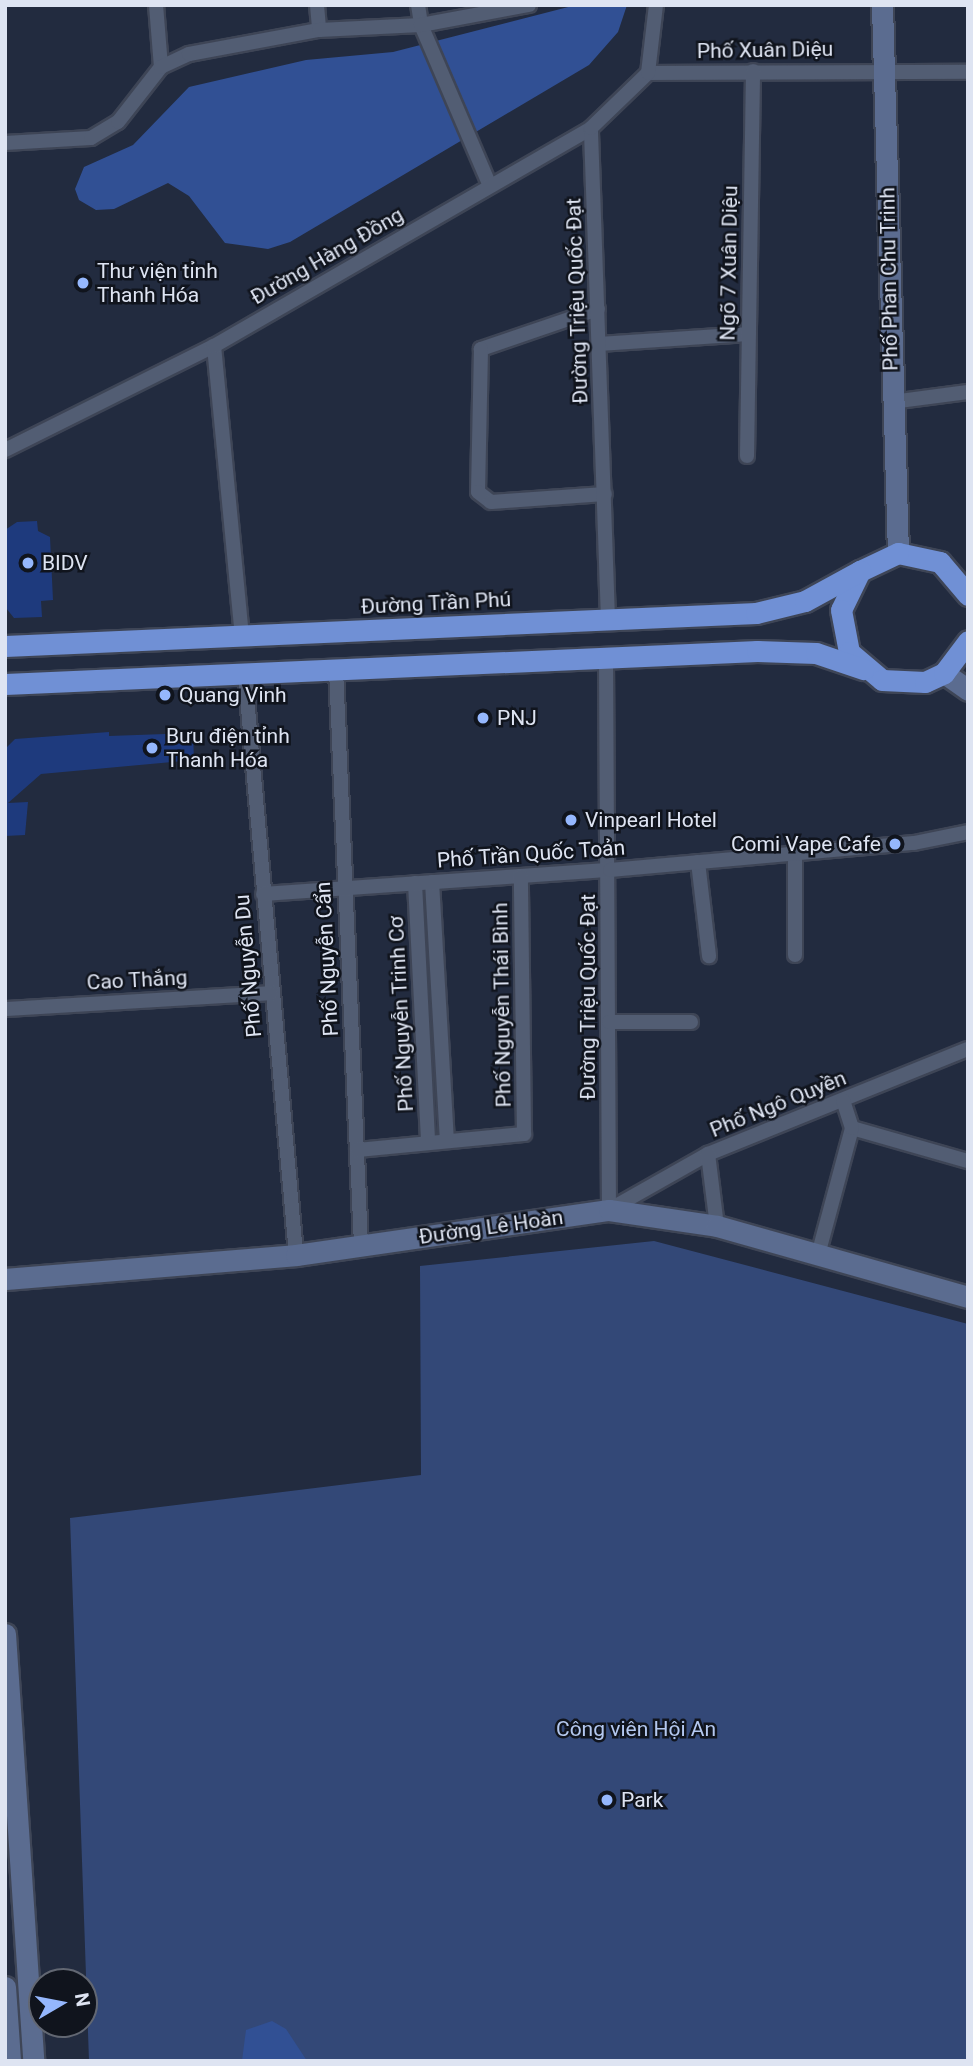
<!DOCTYPE html>
<html>
<head>
<meta charset="utf-8">
<style>
	body { margin:0 }
	#map { position:relative; width:973px; height:2066px; overflow:hidden; background:#222b3f; font-family:Roboto,sans-serif }
	div>[style] { position:absolute }
	.green>* { inset:0; background:#334877 }
	.water>* { inset:0; background:#315094 }
	.building>* { inset:0; background:#1e3a7d }
	.roads { filter:drop-shadow(2px 0 #3e4556) drop-shadow(-2px 0 #3e4556) drop-shadow(0 2px #3e4556) drop-shadow(0 -2px #3e4556) }
	.street>* { height:14px; margin:-7px; padding:0 7px; transform-origin:7px; border-radius:7px; background:#525d73 }
	.secondary>* { height:21px; margin:-10.5px; padding:0 10.5px; transform-origin:10.5px; border-radius:10.5px; background:#5b6c90 }
	.highway>* { height:21px; margin:-10.5px; padding:0 10.5px; transform-origin:10.5px; border-radius:10.5px; background:#7090d5 }
	.dots>* { width:19px; height:19px; translate:-50% -50%; box-sizing:border-box; border:4px solid #10141d; border-radius:50% }
	span { translate:-50% -50%; white-space:nowrap; text-align:center; line-height:1.15; -webkit-text-stroke:5px #10141d; paint-order:stroke }
	.street-label { font-size:21px; color:#dee4f2 }
	.poi-label { font-size:21px; color:#dee4f2 }
	.left { translate:0 -50%; text-align:left }
	.right { translate:-100% -50%; text-align:right }
	.park-label { font-size:21px; color:#b4c8ef }
	.frame { position:absolute; inset:0; border:7px solid #dee4f2; pointer-events:none }
	.north { position:absolute; left:28px; top:1968px; width:70px; height:70px; box-sizing:border-box; background:#10141d; border:2px solid #626772; border-radius:50%; rotate:80deg; font-size:19px; font-weight:700; line-height:28px; text-align:center; color:#dee4f2 }
	.north::after { content:''; display:block; margin:auto; width:24px; height:32px; background:#95b7fd; clip-path:polygon(50% 0,100% 100%,50% 72%,0 100%) }
</style>
</head>
<body>
<div id="map">
	<div class="green">
		<i style="clip-path:polygon(654px 1241px,968px 1324px,968px 2061px,89px 2061px,70px 1518px,421px 1475px,420px 1266px)"></i>
	</div>
	<div class="water">
		<i style="clip-path:polygon(576px 5px,627px 5px,618px 32px,589px 65px,290px 242px,268px 249px,225px 243px,189px 196px,168px 183px,114px 209px,96px 210px,79px 200px,75px 189px,84px 167px,133px 145px,189px 87px,306px 60px,393px 52px)"></i>
		<i style="clip-path:polygon(272px 2021px,286px 2029px,307px 2061px,242px 2061px,246px 2030px)"></i>
	</div>
	<div class="building">
		<i style="clip-path:polygon(37px 521px,38px 531px,50px 537px,53px 600px,41px 601px,42px 617px,14px 618px,6px 608px,5px 530px,17px 522px)"></i>
		<i style="clip-path:polygon(109px 732px,109px 736px,193px 733px,194px 760px,41px 774px,8px 803px,28px 802px,25px 835px,5px 836px,5px 749px,15px 739px)"></i>
	</div>
	<div class="roads">
		<div class="street">
			<i style="left:156px;top:5px;width:62px;rotate:85.4deg"></i>
			<i style="left:317px;top:5px;width:25px;rotate:85deg"></i>
			<i style="left:418px;top:5px;width:20px;rotate:81deg"></i>
			<i style="left:421px;top:25px;width:175px;rotate:66.8deg"></i>
			<i style="left:648px;top:73px;width:320px;rotate:-0.2deg"></i>
			<i style="left:5px;top:143px;width:86px;rotate:-3.3deg"></i>
			<i style="left:91px;top:138px;width:31px;rotate:-31deg"></i>
			<i style="left:118px;top:122px;width:70px;rotate:-52deg"></i>
			<i style="left:161px;top:67px;width:31px;rotate:-25deg"></i>
			<i style="left:189px;top:54px;width:132px;rotate:-10.5deg"></i>
			<i style="left:319px;top:30px;width:102px;rotate:-2.8deg"></i>
			<i style="left:421px;top:25px;width:110px;rotate:-10.5deg"></i>
			<i style="left:598px;top:309px;width:124px;rotate:161.1deg"></i>
			<i style="left:481px;top:349px;width:143px;rotate:91.2deg"></i>
			<i style="left:478px;top:492px;width:16px;rotate:38deg"></i>
			<i style="left:491px;top:502px;width:114px;rotate:-4deg"></i>
			<i style="left:599px;top:344px;width:150px;rotate:-3.8deg"></i>
			<i style="left:214px;top:346px;width:291px;rotate:84.5deg"></i>
			<i style="left:892px;top:402px;width:77px;rotate:-7.5deg"></i>
			<i style="left:5px;top:450px;width:233px;rotate:-26.5deg"></i>
			<i style="left:214px;top:346px;width:435px;rotate:-30deg"></i>
			<i style="left:747px;top:456px;width:385px;rotate:-89.1deg"></i>
			<i style="left:608px;top:619px;width:491px;rotate:-92deg"></i>
			<i style="left:591px;top:128px;width:79px;rotate:-44deg"></i>
			<i style="left:648px;top:73px;width:68px;rotate:-83.3deg"></i>
			<i style="left:606px;top:658px;width:552px;rotate:89.69deg"></i>
			<i style="left:609px;top:1210px;width:114px;rotate:-29.5deg"></i>
			<i style="left:708px;top:1154px;width:280px;rotate:-22deg"></i>
			<i style="left:336px;top:670px;width:577px;rotate:87.51deg"></i>
			<i style="left:245px;top:674px;width:583px;rotate:84.98deg"></i>
			<i style="left:795px;top:854px;width:101px;rotate:90deg"></i>
			<i style="left:698px;top:862px;width:95px;rotate:83.3deg"></i>
			<i style="left:432px;top:882px;width:259px;rotate:86.7deg"></i>
			<i style="left:415px;top:883px;width:260px;rotate:87.1deg"></i>
			<i style="left:263px;top:894px;width:348px;rotate:-4deg"></i>
			<i style="left:610px;top:870px;width:305px;rotate:-5.1deg"></i>
			<i style="left:914px;top:843px;width:55px;rotate:-11.5deg"></i>
			<i style="left:5px;top:1009px;width:266px;rotate:-3.4deg"></i>
			<i style="left:609px;top:1022px;width:82px"></i>
			<i style="left:852px;top:1128px;width:121px;rotate:15.9deg"></i>
			<i style="left:357px;top:1150px;width:168px;rotate:-5.5deg"></i>
			<i style="left:524px;top:1134px;width:258px;rotate:-90.7deg"></i>
			<i style="left:708px;top:1154px;width:73px;rotate:82.9deg"></i>
			<i style="left:818px;top:1255px;width:131px;rotate:-75deg"></i>
			<i style="left:852px;top:1128px;width:29px;rotate:-108deg"></i>
		</div>
		<div class="secondary">
			<i style="left:882px;top:5px;width:548px;rotate:88.33deg"></i>
			<i style="left:944px;top:673px;width:29px;rotate:35deg"></i>
			<i style="left:5px;top:1279px;width:292px;rotate:-4.7deg"></i>
			<i style="left:296px;top:1255px;width:316px;rotate:-8.2deg"></i>
			<i style="left:609px;top:1210px;width:109px;rotate:8.4deg"></i>
			<i style="left:717px;top:1226px;width:261px;rotate:15.8deg"></i>
			<i style="left:5px;top:1634px;width:428px;rotate:86.2deg"></i>
			<i style="left:5px;top:1987px;width:74px;rotate:86.1deg"></i>
		</div>
		<div class="highway">
			<i style="left:968px;top:595px;width:43px;rotate:-130.3deg"></i>
			<i style="left:940px;top:562px;width:43px;rotate:-167.9deg"></i>
			<i style="left:898px;top:553px;width:42px;rotate:154.7deg"></i>
			<i style="left:860px;top:571px;width:43px;rotate:116deg"></i>
			<i style="left:841px;top:610px;width:43px;rotate:79.2deg"></i>
			<i style="left:849px;top:652px;width:43px;rotate:40.3deg"></i>
			<i style="left:882px;top:680px;width:43px;rotate:2.7deg"></i>
			<i style="left:925px;top:682px;width:21px;rotate:-25deg"></i>
			<i style="left:944px;top:673px;width:40px;rotate:-53deg"></i>
			<i style="left:5px;top:646px;width:752px;rotate:-2.52deg"></i>
			<i style="left:756px;top:613px;width:50px;rotate:-13.8deg"></i>
			<i style="left:805px;top:601px;width:63px;rotate:-28.6deg"></i>
			<i style="left:5px;top:684px;width:753px;rotate:-2.51deg"></i>
			<i style="left:757px;top:651px;width:59px;rotate:1.9deg"></i>
			<i style="left:816px;top:653px;width:50px;rotate:18.8deg"></i>
		</div>
	</div>
	<div class="dots">
		<i style="left:83px;top:283px;background:#95b7fd"></i>
		<i style="left:28px;top:563px;background:#95b7fd"></i>
		<i style="left:165px;top:695px;background:#95b7fd"></i>
		<i style="left:483px;top:718px;background:#95b7fd"></i>
		<i style="left:152px;top:748px;background:#95b7fd"></i>
		<i style="left:571px;top:820px;background:#95b7fd"></i>
		<i style="left:895px;top:844px;background:#95b7fd"></i>
		<i style="left:607px;top:1800px;background:#95b7fd"></i>
	</div>
	<div class="street-label">
		<span style="left:765px;top:50px;rotate:-1deg">Phố Xuân Diệu</span>
		<span style="left:327px;top:256px;rotate:-30deg">Đường Hàng Đồng</span>
		<span style="left:729px;top:263px;rotate:-89deg">Ngõ 7 Xuân Diệu</span>
		<span style="left:889px;top:279px;rotate:-91deg">Phố Phan Chu Trinh</span>
		<span style="left:577px;top:301px;rotate:-92deg">Đường Triệu Quốc Đạt</span>
		<span style="left:436px;top:603px;rotate:-3deg">Đường Trần Phú</span>
		<span style="left:531px;top:854px;rotate:-4deg">Phố Trần Quốc Toản</span>
		<span style="left:327px;top:959px;rotate:-93deg">Phố Nguyễn Cẩn</span>
		<span style="left:248px;top:966px;rotate:-95deg">Phố Nguyễn Du</span>
		<span style="left:137px;top:980px;rotate:-3deg">Cao Thắng</span>
		<span style="left:588px;top:997px;rotate:-90deg">Đường Triệu Quốc Đạt</span>
		<span style="left:502px;top:1005px;rotate:-91deg">Phố Nguyễn Thái Bình</span>
		<span style="left:401px;top:1014px;rotate:-93deg">Phố Nguyễn Trinh Cơ</span>
		<span style="left:778px;top:1104px;rotate:-22deg">Phố Ngô Quyền</span>
		<span style="left:491px;top:1227px;rotate:-8deg">Đường Lê Hoàn</span>
	</div>
	<div class="poi-label">
		<span class="left" style="left:97px;top:283px">Thư viện tỉnh<br>Thanh Hóa</span>
		<span class="left" style="left:42px;top:563px">BIDV</span>
		<span class="left" style="left:179px;top:695px">Quang Vinh</span>
		<span class="left" style="left:497px;top:718px">PNJ</span>
		<span class="left" style="left:166px;top:748px">Bưu điện tỉnh<br>Thanh Hóa</span>
		<span class="left" style="left:585px;top:820px">Vinpearl Hotel</span>
		<span class="right" style="left:881px;top:844px">Comi Vape Cafe</span>
		<span class="left" style="left:621px;top:1800px">Park</span>
	</div>
	<div class="park-label">
		<span style="left:636px;top:1729px">Công viên Hội An</span>
	</div>
	<div class="frame"></div>
	<div class="north">N</div>
</div>
</body>
</html>
